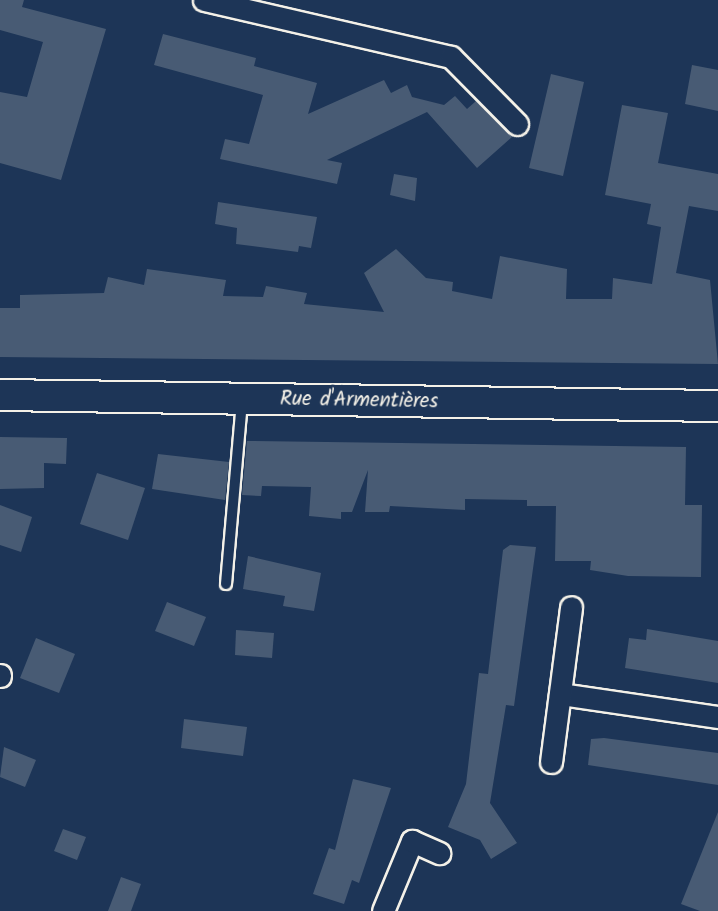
<!DOCTYPE html>
<html>
<head>
<meta charset="utf-8">
<style>
	body { margin:0 }
	#map { position:relative; width:718px; height:911px; overflow:hidden; background:#1d3557; font-family:Kalam,sans-serif }
	div>[style] { position:absolute }
	.building>* { inset:0; background:#485b74 }
	.roads { filter:drop-shadow(2px 0 #f4f1e8) drop-shadow(-2px 0 #f4f1e8) drop-shadow(0 2px #f4f1e8) drop-shadow(0 -2px #f4f1e8) }
	.service>* { height:10px; margin:-5px; padding:0 5px; transform-origin:5px; border-radius:5px; background:#1d3557 }
	.minor>* { height:21px; margin:-10.5px; padding:0 10.5px; transform-origin:10.5px; border-radius:10.5px; background:#1d3557 }
	.secondary>* { height:30px; margin:-15px; padding:0 15px; transform-origin:15px; border-radius:15px; background:#1d3557 }
	span { translate:-50% -50%; white-space:nowrap; text-align:center; line-height:1.15; -webkit-text-stroke:5px #1d3557; paint-order:stroke }
	.street-label { font-size:21px; color:#f4f1e8 }
</style>
</head>
<body>
<div id="map">
	<div class="building">
		<i style="clip-path:polygon(0 0,24px 0,22px 7px,106px 29px,61px 180px,0 163px,0 92px,27px 97px,43px 42px,0 30px)"></i>
		<i style="clip-path:polygon(163px 34px,256px 58px,254px 66px,317px 83px,308px 114px,384px 80px,391px 93px,407px 85px,412px 97px,444px 105px,455px 96px,467px 109px,476px 101px,512px 137px,477px 168px,427px 112px,327px 160px,342px 163px,337px 184px,220px 159px,225px 139px,249px 144px,263px 95px,154px 65px)"></i>
		<i style="clip-path:polygon(692px 65px,718px 70px,718px 111px,685px 104px)"></i>
		<i style="clip-path:polygon(551px 74px,584px 82px,563px 176px,529px 168px)"></i>
		<i style="clip-path:polygon(622px 105px,668px 113px,658px 163px,718px 174px,718px 211px,689px 206px,676px 273px,710px 280px,718px 364px,0 357px,0 308px,20px 308px,20px 295px,104px 293px,108px 277px,144px 285px,147px 269px,226px 280px,223px 296px,263px 297px,266px 286px,307px 293px,304px 304px,384px 312px,364px 273px,396px 249px,426px 278px,453px 282px,452px 291px,492px 299px,500px 256px,567px 269px,566px 299px,612px 299px,613px 278px,652px 284px,661px 227px,647px 224px,651px 204px,605px 195px)"></i>
		<i style="clip-path:polygon(394px 174px,417px 178px,415px 201px,390px 195px)"></i>
		<i style="clip-path:polygon(218px 202px,317px 217px,311px 248px,299px 246px,298px 252px,236px 244px,237px 228px,215px 224px)"></i>
		<i style="clip-path:polygon(0 437px,67px 438px,66px 464px,44px 463px,44px 488px,0 489px)"></i>
		<i style="clip-path:polygon(247px 441px,686px 447px,685px 505px,702px 505px,701px 577px,628px 576px,590px 570px,591px 561px,555px 561px,556px 506px,527px 506px,527px 500px,465px 499px,465px 510px,390px 506px,389px 512px,365px 512px,368px 470px,352px 512px,341px 512px,341px 519px,309px 516px,311px 487px,262px 486px,261px 496px,242px 495px)"></i>
		<i style="clip-path:polygon(158px 454px,229px 462px,225px 500px,152px 489px)"></i>
		<i style="clip-path:polygon(97px 473px,145px 488px,128px 540px,80px 524px)"></i>
		<i style="clip-path:polygon(0 505px,32px 517px,21px 552px,0 545px)"></i>
		<i style="clip-path:polygon(510px 545px,536px 547px,514px 706px,506px 705px,490px 803px,517px 843px,491px 859px,480px 840px,448px 827px,466px 784px,479px 673px,488px 674px,503px 550px)"></i>
		<i style="clip-path:polygon(248px 556px,321px 573px,314px 611px,283px 606px,285px 596px,243px 589px)"></i>
		<i style="clip-path:polygon(167px 602px,206px 617px,194px 646px,155px 631px)"></i>
		<i style="clip-path:polygon(647px 629px,718px 641px,718px 683px,625px 668px,629px 638px,646px 640px)"></i>
		<i style="clip-path:polygon(236px 630px,274px 633px,272px 658px,235px 655px)"></i>
		<i style="clip-path:polygon(36px 638px,75px 654px,59px 693px,20px 678px)"></i>
		<i style="clip-path:polygon(184px 719px,247px 727px,243px 756px,181px 748px)"></i>
		<i style="clip-path:polygon(604px 738px,718px 753px,718px 785px,588px 765px,591px 739px)"></i>
		<i style="clip-path:polygon(4px 747px,36px 760px,25px 787px,0 777px)"></i>
		<i style="clip-path:polygon(353px 779px,391px 788px,359px 883px,352px 880px,344px 904px,313px 894px,329px 848px,335px 850px)"></i>
		<i style="clip-path:polygon(718px 812px,718px 911px,700px 911px,681px 904px)"></i>
		<i style="clip-path:polygon(63px 829px,86px 837px,77px 860px,54px 851px)"></i>
		<i style="clip-path:polygon(121px 877px,141px 884px,131px 911px,108px 911px)"></i>
	</div>
	<div class="roads">
		<div class="service">
			<i style="left:226px;top:584px;width:183px;rotate:-85deg"></i>
		</div>
		<div class="minor">
			<i style="left:204px;top:0;width:253px;rotate:13deg"></i>
			<i style="left:451px;top:57px;width:94px;rotate:45.4deg"></i>
			<i style="left:0;top:676px;width:1px;rotate:-90deg"></i>
			<i style="left:560px;top:694px;width:160px;rotate:8.3deg"></i>
			<i style="left:551px;top:762px;width:156px;rotate:-82.6deg"></i>
			<i style="left:383px;top:911px;width:76px;rotate:-67.5deg"></i>
			<i style="left:412px;top:841px;width:30px;rotate:24deg"></i>
		</div>
		<div class="secondary">
			<i style="left:0;top:395px;width:718px;rotate:0.88deg"></i>
		</div>
	</div>
	<div class="street-label">
		<span style="left:359px;top:401px;rotate:1deg">Rue d'Armentières</span>
	</div>
</div>
</body>
</html>
